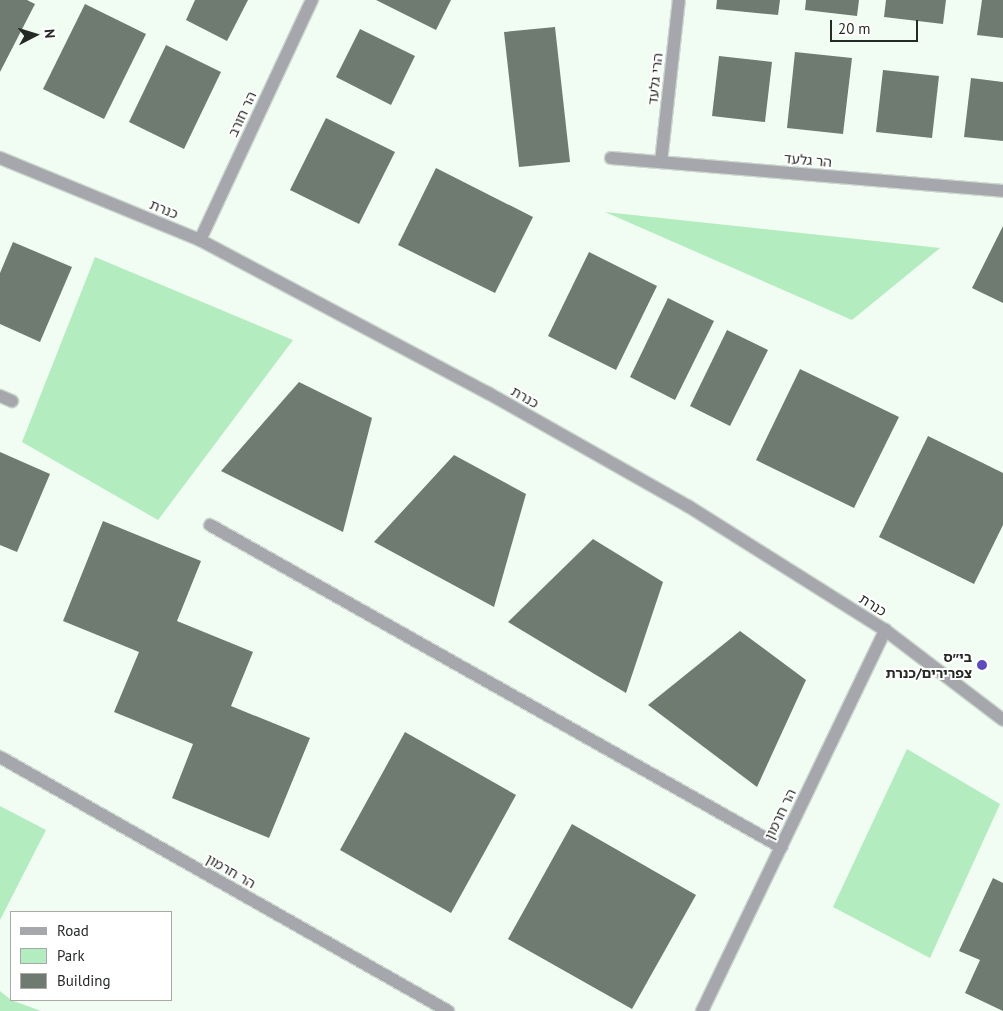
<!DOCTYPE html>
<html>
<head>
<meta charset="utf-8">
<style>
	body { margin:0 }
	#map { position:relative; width:1003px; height:1011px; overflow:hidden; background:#f1fdf3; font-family:"PT Sans","Noto Sans Hebrew",sans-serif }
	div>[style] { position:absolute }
	.green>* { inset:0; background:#b3ecbe }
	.building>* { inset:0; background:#6f7b71 }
	.roads { filter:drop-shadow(1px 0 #ccd7ce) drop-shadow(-1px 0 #ccd7ce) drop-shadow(0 1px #ccd7ce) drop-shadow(0 -1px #ccd7ce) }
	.minor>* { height:12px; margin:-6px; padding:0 6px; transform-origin:6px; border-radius:6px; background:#a6a7ad }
	.dots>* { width:14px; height:14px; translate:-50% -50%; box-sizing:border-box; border:2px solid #fff; border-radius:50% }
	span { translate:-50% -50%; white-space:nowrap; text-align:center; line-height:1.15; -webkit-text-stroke:4px #fff; paint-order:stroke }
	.street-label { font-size:14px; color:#262a26 }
	.poi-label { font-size:14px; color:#262a26; font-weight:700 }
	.right { translate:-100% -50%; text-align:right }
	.legend { position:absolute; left:10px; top:911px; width:162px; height:90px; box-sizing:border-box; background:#fff; border:1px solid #a8aaa8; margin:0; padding:6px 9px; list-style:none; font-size:15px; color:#262a26 }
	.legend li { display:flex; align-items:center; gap:10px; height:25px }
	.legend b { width:25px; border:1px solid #a8aaa8 }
	.north { position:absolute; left:10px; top:10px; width:50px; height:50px; -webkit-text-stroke:4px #fff; paint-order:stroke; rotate:85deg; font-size:14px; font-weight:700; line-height:20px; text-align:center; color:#262a26 }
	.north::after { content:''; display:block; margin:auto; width:18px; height:22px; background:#262a26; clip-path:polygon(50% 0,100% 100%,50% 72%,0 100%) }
	.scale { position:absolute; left:830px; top:20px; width:88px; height:22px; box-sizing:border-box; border:2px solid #262a26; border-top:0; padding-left:6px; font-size:15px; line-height:18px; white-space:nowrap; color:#262a26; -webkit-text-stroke:4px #fff; paint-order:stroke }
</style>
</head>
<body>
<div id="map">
	<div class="green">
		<i style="clip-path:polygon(605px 212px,940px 248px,852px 320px)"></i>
		<i style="clip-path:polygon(95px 257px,293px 340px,158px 520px,22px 442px)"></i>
		<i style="clip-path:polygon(907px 749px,1000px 804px,930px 958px,833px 907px)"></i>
		<i style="clip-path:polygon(0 806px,46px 830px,0 920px)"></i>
		<i style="clip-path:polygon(0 991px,11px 1000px,41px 1011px,0 1011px)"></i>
	</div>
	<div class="building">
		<i style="clip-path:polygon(0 0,27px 0,35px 4px,0 72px)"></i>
		<i style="clip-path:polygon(195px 0,248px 0,227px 41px,186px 20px)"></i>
		<i style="clip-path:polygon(376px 0,451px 0,436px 30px)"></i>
		<i style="clip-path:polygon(717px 0,780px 0,778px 15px,716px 9px)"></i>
		<i style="clip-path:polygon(806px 0,859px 0,857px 16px,805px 10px)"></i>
		<i style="clip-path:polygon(886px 0,946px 0,943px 24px,884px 17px)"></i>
		<i style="clip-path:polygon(982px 0,1003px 0,1003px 38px,977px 35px)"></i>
		<i style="clip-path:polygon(85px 4px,146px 34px,104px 119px,43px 89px)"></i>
		<i style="clip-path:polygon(555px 27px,570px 162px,519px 167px,504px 32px)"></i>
		<i style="clip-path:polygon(360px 29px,415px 56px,391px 105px,336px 77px)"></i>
		<i style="clip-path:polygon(166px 45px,221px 72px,184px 149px,129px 122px)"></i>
		<i style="clip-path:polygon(795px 52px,852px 58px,843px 134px,787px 128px)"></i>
		<i style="clip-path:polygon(719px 56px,772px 62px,765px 122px,712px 116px)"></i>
		<i style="clip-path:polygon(883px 70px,939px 76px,932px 138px,876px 132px)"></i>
		<i style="clip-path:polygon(971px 78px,1003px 82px,1003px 141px,964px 137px)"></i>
		<i style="clip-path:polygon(326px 118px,395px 152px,359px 224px,290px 190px)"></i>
		<i style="clip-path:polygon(436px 168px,533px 217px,495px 293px,398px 245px)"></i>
		<i style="clip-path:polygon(1003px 226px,1003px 303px,972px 288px)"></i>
		<i style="clip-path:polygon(13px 242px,72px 267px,40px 342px,0 324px,0 273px)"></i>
		<i style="clip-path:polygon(589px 252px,657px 286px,616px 370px,548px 336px)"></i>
		<i style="clip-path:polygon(668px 298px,714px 321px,675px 400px,630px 377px)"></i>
		<i style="clip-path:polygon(727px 330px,768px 350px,730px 426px,690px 406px)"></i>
		<i style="clip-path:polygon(800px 369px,899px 417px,854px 508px,756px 460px)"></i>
		<i style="clip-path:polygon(299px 382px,372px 418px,343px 532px,221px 471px)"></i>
		<i style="clip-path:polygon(928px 436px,1003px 473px,1003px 525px,974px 584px,879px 537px)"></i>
		<i style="clip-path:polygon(0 452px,50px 474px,17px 552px,0 545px)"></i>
		<i style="clip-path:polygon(454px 455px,526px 494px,494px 607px,374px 542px)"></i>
		<i style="clip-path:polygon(103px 521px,201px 561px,177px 621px,253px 652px,231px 706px,310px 738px,269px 838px,172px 798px,193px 744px,114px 712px,139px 652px,63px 621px)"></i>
		<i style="clip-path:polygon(593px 539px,663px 582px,626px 693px,508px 622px)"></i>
		<i style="clip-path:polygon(740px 631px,806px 680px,757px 787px,648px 705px)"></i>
		<i style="clip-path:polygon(405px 732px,516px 795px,451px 913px,340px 850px)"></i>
		<i style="clip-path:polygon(572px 824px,696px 895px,632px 1009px,508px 939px)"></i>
		<i style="clip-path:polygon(993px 878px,1003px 883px,1003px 1011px,965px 993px,980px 960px,959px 951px)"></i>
	</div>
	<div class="roads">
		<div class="minor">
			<i style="left:0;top:158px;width:216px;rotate:22.3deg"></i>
			<i style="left:200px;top:240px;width:326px;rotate:28deg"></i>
			<i style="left:488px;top:393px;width:230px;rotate:29.5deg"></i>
			<i style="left:688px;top:506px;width:233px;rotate:32.2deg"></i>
			<i style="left:885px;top:630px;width:148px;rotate:37.3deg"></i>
			<i style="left:611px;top:158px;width:393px;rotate:4.8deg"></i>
			<i style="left:661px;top:162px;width:163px;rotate:-83.7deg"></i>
			<i style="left:200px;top:240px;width:265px;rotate:-65deg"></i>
			<i style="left:0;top:396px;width:13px;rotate:23deg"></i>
			<i style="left:210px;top:525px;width:656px;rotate:29.42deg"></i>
			<i style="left:0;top:757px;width:515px;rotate:29.55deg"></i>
			<i style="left:702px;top:1011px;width:423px;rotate:-64.3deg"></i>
		</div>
	</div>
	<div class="dots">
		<i style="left:982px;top:665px;background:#5b4ac2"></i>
	</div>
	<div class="street-label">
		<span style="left:655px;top:79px;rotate:-84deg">הרי גלעד</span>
		<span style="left:242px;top:114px;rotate:-65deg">הר חורב</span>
		<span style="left:808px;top:160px;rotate:5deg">הר גלעד</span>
		<span style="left:164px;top:209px;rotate:22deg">כנרת</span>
		<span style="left:525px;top:397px;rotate:30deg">כנרת</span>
		<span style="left:873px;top:605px;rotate:32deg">כנרת</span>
		<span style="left:780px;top:814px;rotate:-64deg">הר חרמון</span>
		<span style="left:231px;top:871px;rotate:30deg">הר חרמון</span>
	</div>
	<div class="poi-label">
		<span class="right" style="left:972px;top:665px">בי״ס<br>צפרירים/כנרת</span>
	</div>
	<ul class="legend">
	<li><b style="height:6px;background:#a6a7ad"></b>Road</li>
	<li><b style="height:14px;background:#b3ecbe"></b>Park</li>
	<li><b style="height:14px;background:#6f7b71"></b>Building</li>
	</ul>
	<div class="north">N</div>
	<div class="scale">20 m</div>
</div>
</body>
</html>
